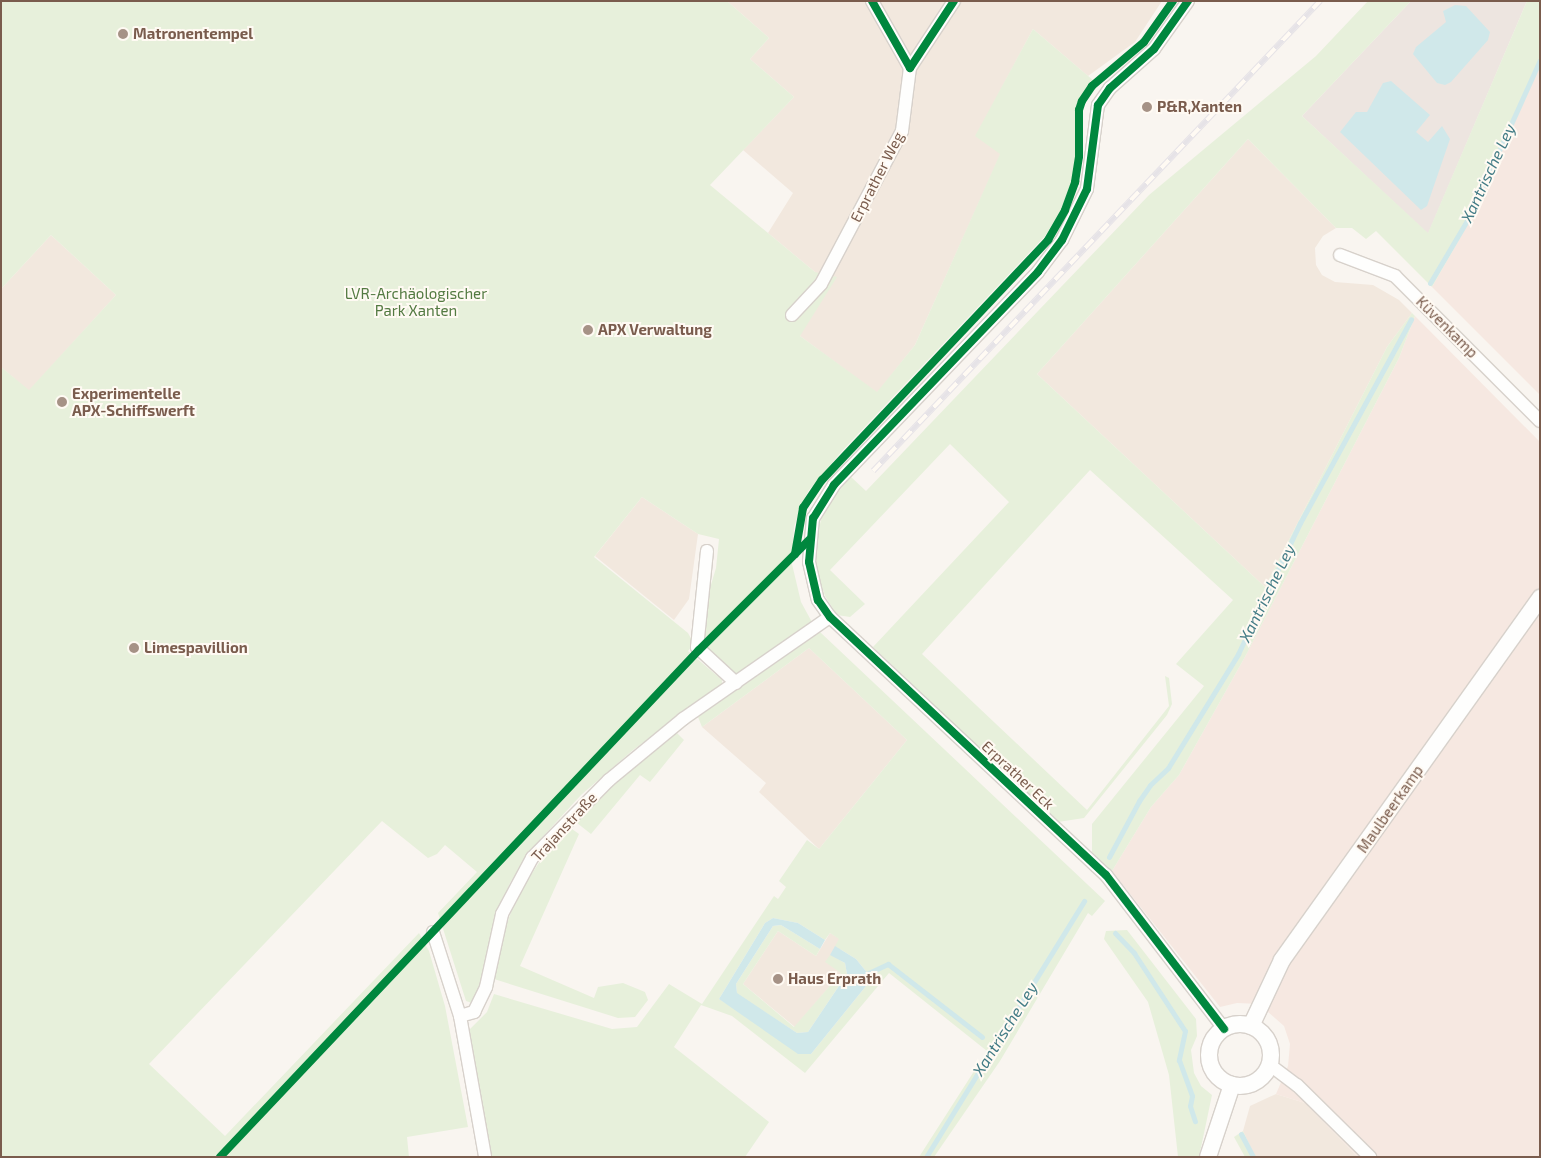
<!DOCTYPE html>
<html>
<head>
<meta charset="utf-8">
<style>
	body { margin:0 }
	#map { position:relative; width:1541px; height:1158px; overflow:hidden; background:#f9f5f0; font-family:"Exo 2",sans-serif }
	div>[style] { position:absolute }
	.residential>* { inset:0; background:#f2e8de }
	.commercial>* { inset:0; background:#f6e8e1 }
	.industrial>* { inset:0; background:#ede5e0 }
	.green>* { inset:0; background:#e7f0db }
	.water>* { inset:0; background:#d0e8ea }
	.stream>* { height:5px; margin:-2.5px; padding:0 2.5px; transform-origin:2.5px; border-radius:2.5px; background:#d0e8ea }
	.roads { filter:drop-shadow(1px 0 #d7d1cb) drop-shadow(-1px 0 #d7d1cb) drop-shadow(0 1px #d7d1cb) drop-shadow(0 -1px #d7d1cb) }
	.minor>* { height:12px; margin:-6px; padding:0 6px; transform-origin:6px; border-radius:6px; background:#fefefd }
	.tertiary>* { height:16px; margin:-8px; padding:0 8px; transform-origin:8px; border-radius:8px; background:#fefefd }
	.tertiary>.ring { margin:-8px; padding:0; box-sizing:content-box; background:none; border:16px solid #fefefd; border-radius:50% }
	.rail>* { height:5.5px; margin-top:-2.75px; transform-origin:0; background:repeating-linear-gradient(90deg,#fffaf3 0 11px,#e6e3e7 0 22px); box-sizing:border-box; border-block:1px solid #e6e3e7 }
	.cycleway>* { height:8px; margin:-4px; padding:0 4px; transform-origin:4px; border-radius:4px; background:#00873e }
	.dots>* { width:14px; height:14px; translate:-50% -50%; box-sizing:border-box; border:2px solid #fffaf3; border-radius:50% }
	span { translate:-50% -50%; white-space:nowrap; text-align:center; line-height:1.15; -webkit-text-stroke:4px #fffaf3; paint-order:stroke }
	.poi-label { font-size:15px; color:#7a5c4d; font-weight:700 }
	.left { translate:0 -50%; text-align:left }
	.street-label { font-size:15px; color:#7a5c4d }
	.park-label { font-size:15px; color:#537a41 }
	.water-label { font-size:16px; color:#437c86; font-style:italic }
	.frame { position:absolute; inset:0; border:2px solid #7a5c4d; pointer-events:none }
</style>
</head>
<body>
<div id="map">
	<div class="residential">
		<i style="clip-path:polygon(727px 1px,1162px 1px,1135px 42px,1088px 76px,1033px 29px,976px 136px,1001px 153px,915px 345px,877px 393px,800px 336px,815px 272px,768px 233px,793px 193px,743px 150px,794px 97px,750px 59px,769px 38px)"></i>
		<i style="clip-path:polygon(1248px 139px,1336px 228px,1323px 236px,1315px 248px,1316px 265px,1322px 275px,1335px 282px,1373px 285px,1399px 300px,1412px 313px,1387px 347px,1265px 587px,1037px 374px)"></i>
		<i style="clip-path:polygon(51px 235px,116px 295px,29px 391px,1px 367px,1px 289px)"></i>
		<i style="clip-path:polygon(642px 497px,698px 534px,689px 599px,674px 620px,595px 556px)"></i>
		<i style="clip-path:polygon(809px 648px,907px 740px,819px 849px,759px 792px,766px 783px,702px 727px)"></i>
		<i style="clip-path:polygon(778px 931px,816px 956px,830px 933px,840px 939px,841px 973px,795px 1027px,743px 984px)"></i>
		<i style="clip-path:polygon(1276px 1094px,1305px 1103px,1358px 1157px,1255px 1157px,1243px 1131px,1250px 1106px)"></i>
	</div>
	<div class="commercial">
		<i style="clip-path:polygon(1540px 65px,1540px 395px,1432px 287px,1472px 217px)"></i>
		<i style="clip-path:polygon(1415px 316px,1540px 442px,1540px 1157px,1358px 1157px,1305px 1103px,1276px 1094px,1288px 1066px,1290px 1044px,1284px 1026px,1259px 1004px,1237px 1003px,1220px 1007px,1112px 871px,1151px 807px,1179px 775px,1246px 655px,1399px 358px)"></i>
	</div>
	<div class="industrial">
		<i style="clip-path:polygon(1411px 1px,1527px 1px,1428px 234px,1302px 116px)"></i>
	</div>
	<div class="green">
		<i style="clip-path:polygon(1px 1px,727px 1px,769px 38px,750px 59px,794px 97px,710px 185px,815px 272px,837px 277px,800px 336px,877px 392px,915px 345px,1000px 154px,975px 136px,1033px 29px,1094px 81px,1078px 101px,1075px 163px,1071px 183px,1060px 212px,1045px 236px,842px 451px,809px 490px,802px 503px,794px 527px,792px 564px,801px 602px,813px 624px,735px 676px,702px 646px,704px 608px,716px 568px,719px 539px,698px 534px,642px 497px,594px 557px,688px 633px,694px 644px,688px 651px,722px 680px,722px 685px,633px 750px,581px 795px,537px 843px,510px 883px,495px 918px,478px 999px,472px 1003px,466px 1001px,438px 913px,477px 872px,445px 845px,437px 854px,428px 858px,382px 821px,149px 1064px,225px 1136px,419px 933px,429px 951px,445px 1006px,468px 1127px,407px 1137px,409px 1157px,1px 1157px,1px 367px,29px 390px,116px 295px,51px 235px,1px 289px)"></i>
		<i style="clip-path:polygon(1368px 1px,1411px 1px,1302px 116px,1428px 233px,1527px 1px,1540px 1px,1540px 65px,1472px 217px,1432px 287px,1376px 231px,1366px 239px,1352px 228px,1336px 228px,1248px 139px,1037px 374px,1265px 587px,1387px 347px,1412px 313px,1415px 316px,1399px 358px,1246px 655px,1179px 775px,1151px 807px,1112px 871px,1092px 852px,1092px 824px,1204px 686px,1176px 664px,1233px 600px,1090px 470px,922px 654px,1087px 810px,1169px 706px,1165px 676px,1169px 678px,1172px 704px,1167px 715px,1084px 818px,1058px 822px,873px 647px,1009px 502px,950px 444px,830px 570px,865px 604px,850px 617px,837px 615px,825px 596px,816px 570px,816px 540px,823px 512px,850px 476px,866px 491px,1149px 195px,1316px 56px)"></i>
		<i style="clip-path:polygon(evenodd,820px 632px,1105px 901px,1092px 916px,1088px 913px,1000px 1061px,934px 1157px,919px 1157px,987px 1051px,889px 973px,805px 1073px,732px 1016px,701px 1005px,674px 1047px,769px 1122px,745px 1157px,491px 1157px,469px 1030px,487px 1012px,494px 994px,612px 1029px,637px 1027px,669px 984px,702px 1004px,774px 896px,778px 899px,786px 887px,779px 881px,807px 840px,819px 849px,907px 740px,809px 648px,702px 727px,698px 717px,820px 632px,773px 918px,798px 923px,825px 940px,830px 933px,839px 939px,835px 946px,856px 959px,869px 975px,866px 986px,811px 1054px,719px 999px,765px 923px,773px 918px)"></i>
		<i style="clip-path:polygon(675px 731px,684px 740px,650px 782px,640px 775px,591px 834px,577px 823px,593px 803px)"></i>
		<i style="clip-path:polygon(572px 829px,579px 834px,520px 966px,594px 998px,598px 987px,623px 983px,645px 992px,648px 1000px,635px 1017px,618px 1018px,494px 979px,506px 926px,517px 896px,548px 849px)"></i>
		<i style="clip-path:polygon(781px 925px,820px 949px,816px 956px,778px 931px,743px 984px,794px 1027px,841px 973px,825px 962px,830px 955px,845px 963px,847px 974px,808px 1032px,797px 1033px,737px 994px,736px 984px,773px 926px)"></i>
		<i style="clip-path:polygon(1127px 930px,1196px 1019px,1197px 1036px,1191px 1050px,1194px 1073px,1201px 1086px,1212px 1095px,1199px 1157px,1178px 1157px,1169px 1075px,1148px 1002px,1104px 939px,1106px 931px)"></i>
		<i style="clip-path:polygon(1243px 1131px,1255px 1157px,1245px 1157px,1234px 1137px)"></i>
	</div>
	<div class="water">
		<i style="clip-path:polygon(1455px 5px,1466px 6px,1490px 32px,1488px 40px,1451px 82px,1445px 85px,1437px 83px,1413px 54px,1416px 47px,1446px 22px,1443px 11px)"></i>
		<i style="clip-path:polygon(1391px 81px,1430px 115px,1416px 132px,1428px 142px,1442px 126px,1450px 139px,1427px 206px,1421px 210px,1340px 132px,1356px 112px,1367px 112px,1383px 83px)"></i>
		<i style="clip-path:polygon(773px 918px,798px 923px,825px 940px,820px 949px,781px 925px,773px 926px,736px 984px,737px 993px,797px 1033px,808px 1032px,847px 974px,845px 963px,830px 955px,835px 946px,856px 959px,869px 975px,866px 986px,811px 1054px,798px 1054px,719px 999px,765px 923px)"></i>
	</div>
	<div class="stream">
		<i style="left:1430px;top:283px;width:77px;rotate:-59.4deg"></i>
		<i style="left:1469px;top:217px;width:172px;rotate:-65.7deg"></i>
		<i style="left:1109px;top:857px;width:64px;rotate:-61.8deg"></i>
		<i style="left:1139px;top:801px;width:19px;rotate:-55deg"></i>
		<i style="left:1150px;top:785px;width:25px;rotate:-43deg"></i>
		<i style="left:1168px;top:768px;width:134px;rotate:-58.4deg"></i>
		<i style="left:1238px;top:654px;width:145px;rotate:-64.7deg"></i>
		<i style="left:1300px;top:523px;width:232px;rotate:-61.4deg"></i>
		<i style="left:1115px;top:933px;width:28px;rotate:46deg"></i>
		<i style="left:1134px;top:953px;width:93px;rotate:56.8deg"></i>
		<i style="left:1185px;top:1031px;width:30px;rotate:102deg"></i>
		<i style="left:1179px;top:1060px;width:38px;rotate:70deg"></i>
		<i style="left:1192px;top:1096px;width:10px;rotate:101deg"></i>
		<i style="left:1190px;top:1106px;width:16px;rotate:72deg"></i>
		<i style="left:862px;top:976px;width:29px;rotate:-25deg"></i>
		<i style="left:888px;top:964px;width:119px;rotate:37.8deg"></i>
		<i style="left:1241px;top:1134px;width:26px;rotate:62deg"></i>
		<i style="left:926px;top:1157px;width:301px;rotate:-58.3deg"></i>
	</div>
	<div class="roads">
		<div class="minor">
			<i style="left:1188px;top:1px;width:59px;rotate:125.3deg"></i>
			<i style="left:1154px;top:49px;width:59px;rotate:138.4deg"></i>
			<i style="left:1110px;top:88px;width:21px;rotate:125deg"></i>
			<i style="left:1098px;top:105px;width:85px;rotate:97.5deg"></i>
			<i style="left:1087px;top:189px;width:57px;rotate:116.1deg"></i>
			<i style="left:1062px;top:240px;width:40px;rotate:127deg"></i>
			<i style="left:1038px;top:272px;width:295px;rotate:133.8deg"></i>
			<i style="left:834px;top:485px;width:39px;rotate:122deg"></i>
			<i style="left:813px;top:518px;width:44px;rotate:95.2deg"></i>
			<i style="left:809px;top:562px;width:39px;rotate:77deg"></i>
			<i style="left:818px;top:600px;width:21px;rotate:55deg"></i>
			<i style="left:830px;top:617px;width:378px;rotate:43.1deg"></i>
			<i style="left:1106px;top:875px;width:194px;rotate:52.5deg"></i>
			<i style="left:910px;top:68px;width:80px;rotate:-56.7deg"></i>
			<i style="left:1340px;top:255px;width:59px;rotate:20.9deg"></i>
			<i style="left:1395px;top:276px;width:205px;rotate:45deg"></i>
			<i style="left:792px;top:315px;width:42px;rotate:-46.9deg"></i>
			<i style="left:821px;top:284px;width:173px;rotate:-62.1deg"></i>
			<i style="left:902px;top:131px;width:64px;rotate:-82.8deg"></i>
			<i style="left:910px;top:68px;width:77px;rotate:-119.6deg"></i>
			<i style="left:707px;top:551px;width:97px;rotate:95.9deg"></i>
			<i style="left:697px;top:647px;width:53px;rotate:42.7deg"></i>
			<i style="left:433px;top:932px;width:88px;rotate:72.2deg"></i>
			<i style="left:460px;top:1016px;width:143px;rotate:79.9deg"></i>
			<i style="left:460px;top:1016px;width:15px;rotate:-16deg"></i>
			<i style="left:474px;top:1012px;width:28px;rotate:-64deg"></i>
			<i style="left:486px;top:987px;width:75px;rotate:-77.6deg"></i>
			<i style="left:502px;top:914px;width:64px;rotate:-61.8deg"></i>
			<i style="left:532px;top:858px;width:110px;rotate:-45.4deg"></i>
			<i style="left:609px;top:780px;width:96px;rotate:-39.5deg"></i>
			<i style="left:683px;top:719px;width:179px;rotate:-34.8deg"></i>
			<i style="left:1270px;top:1065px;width:34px;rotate:37deg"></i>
			<i style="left:1297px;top:1085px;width:103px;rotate:44.6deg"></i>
		</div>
		<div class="tertiary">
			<i class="ring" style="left:1209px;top:1024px;width:46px;height:46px"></i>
			<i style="left:1251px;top:1026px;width:73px;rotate:-64.8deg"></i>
			<i style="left:1282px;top:960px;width:445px;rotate:-54.5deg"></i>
			<i style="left:1208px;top:1157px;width:76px;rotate:-71.6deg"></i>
		</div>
	</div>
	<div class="rail">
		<i style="left:873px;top:471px;width:649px;rotate:-46.44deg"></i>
	</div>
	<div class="cycleway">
		<i style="left:872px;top:1px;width:77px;rotate:60.4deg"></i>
		<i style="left:910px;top:68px;width:80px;rotate:-56.7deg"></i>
		<i style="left:1188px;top:1px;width:59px;rotate:125.3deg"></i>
		<i style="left:1154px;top:49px;width:59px;rotate:138.4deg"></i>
		<i style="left:1110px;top:88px;width:21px;rotate:125deg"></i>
		<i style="left:1098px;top:105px;width:85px;rotate:97.5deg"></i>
		<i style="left:1087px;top:189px;width:57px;rotate:116.1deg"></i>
		<i style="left:1062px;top:240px;width:40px;rotate:127deg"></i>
		<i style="left:1038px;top:272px;width:295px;rotate:133.8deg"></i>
		<i style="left:834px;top:485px;width:39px;rotate:122deg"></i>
		<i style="left:813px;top:518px;width:44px;rotate:95.2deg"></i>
		<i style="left:809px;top:562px;width:39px;rotate:77deg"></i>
		<i style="left:818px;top:600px;width:21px;rotate:55deg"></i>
		<i style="left:830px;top:617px;width:378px;rotate:43.1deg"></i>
		<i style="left:1106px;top:875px;width:194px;rotate:52.5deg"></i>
		<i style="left:795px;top:554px;width:47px;rotate:-80.1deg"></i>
		<i style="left:803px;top:508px;width:34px;rotate:-56deg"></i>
		<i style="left:822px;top:480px;width:330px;rotate:-46.7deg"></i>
		<i style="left:1048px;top:240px;width:34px;rotate:-60deg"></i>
		<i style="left:1065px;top:210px;width:30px;rotate:-70deg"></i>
		<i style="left:1075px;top:182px;width:26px;rotate:-81deg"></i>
		<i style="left:1079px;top:156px;width:46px;rotate:-90deg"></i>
		<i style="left:1079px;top:110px;width:9px;rotate:-72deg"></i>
		<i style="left:1082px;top:101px;width:18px;rotate:-56deg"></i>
		<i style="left:1092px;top:86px;width:68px;rotate:-40.2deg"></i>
		<i style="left:1144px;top:42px;width:50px;rotate:-54.7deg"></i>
		<i style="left:220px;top:1157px;width:697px;rotate:-46.63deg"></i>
		<i style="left:699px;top:650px;width:156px;rotate:-45deg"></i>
	</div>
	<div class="dots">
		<i style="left:123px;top:34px;background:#a69286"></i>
		<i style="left:1147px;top:107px;background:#a69286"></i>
		<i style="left:588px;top:330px;background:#a69286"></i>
		<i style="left:62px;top:402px;background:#a69286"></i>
		<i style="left:134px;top:648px;background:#a69286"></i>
		<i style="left:778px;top:979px;background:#a69286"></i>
	</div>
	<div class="poi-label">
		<span class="left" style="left:133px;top:34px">Matronentempel</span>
		<span class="left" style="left:1157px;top:107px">P&amp;R,Xanten</span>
		<span class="left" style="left:598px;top:330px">APX Verwaltung</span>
		<span class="left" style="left:72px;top:402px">Experimentelle<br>APX-Schiffswerft</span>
		<span class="left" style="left:144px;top:648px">Limespavillion</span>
		<span class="left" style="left:788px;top:979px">Haus Erprath</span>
	</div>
	<div class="street-label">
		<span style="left:877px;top:177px;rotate:-63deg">Erprather Weg</span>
		<span style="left:1447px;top:327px;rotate:45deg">Küvenkamp</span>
		<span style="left:1018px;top:775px;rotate:43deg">Erprather Eck</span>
		<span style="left:1390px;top:809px;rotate:-55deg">Maulbeerkamp</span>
		<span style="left:564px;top:827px;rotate:-47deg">Trajanstraße</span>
	</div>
	<div class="park-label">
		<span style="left:416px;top:302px">LVR-Archäologischer<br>Park Xanten</span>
	</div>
	<div class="water-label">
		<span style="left:1488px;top:173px;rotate:-65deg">Xantrische Ley</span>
		<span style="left:1267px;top:593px;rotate:-64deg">Xantrische Ley</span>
		<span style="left:1005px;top:1029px;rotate:-58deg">Xantrische Ley</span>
	</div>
	<div class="frame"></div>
</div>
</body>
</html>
